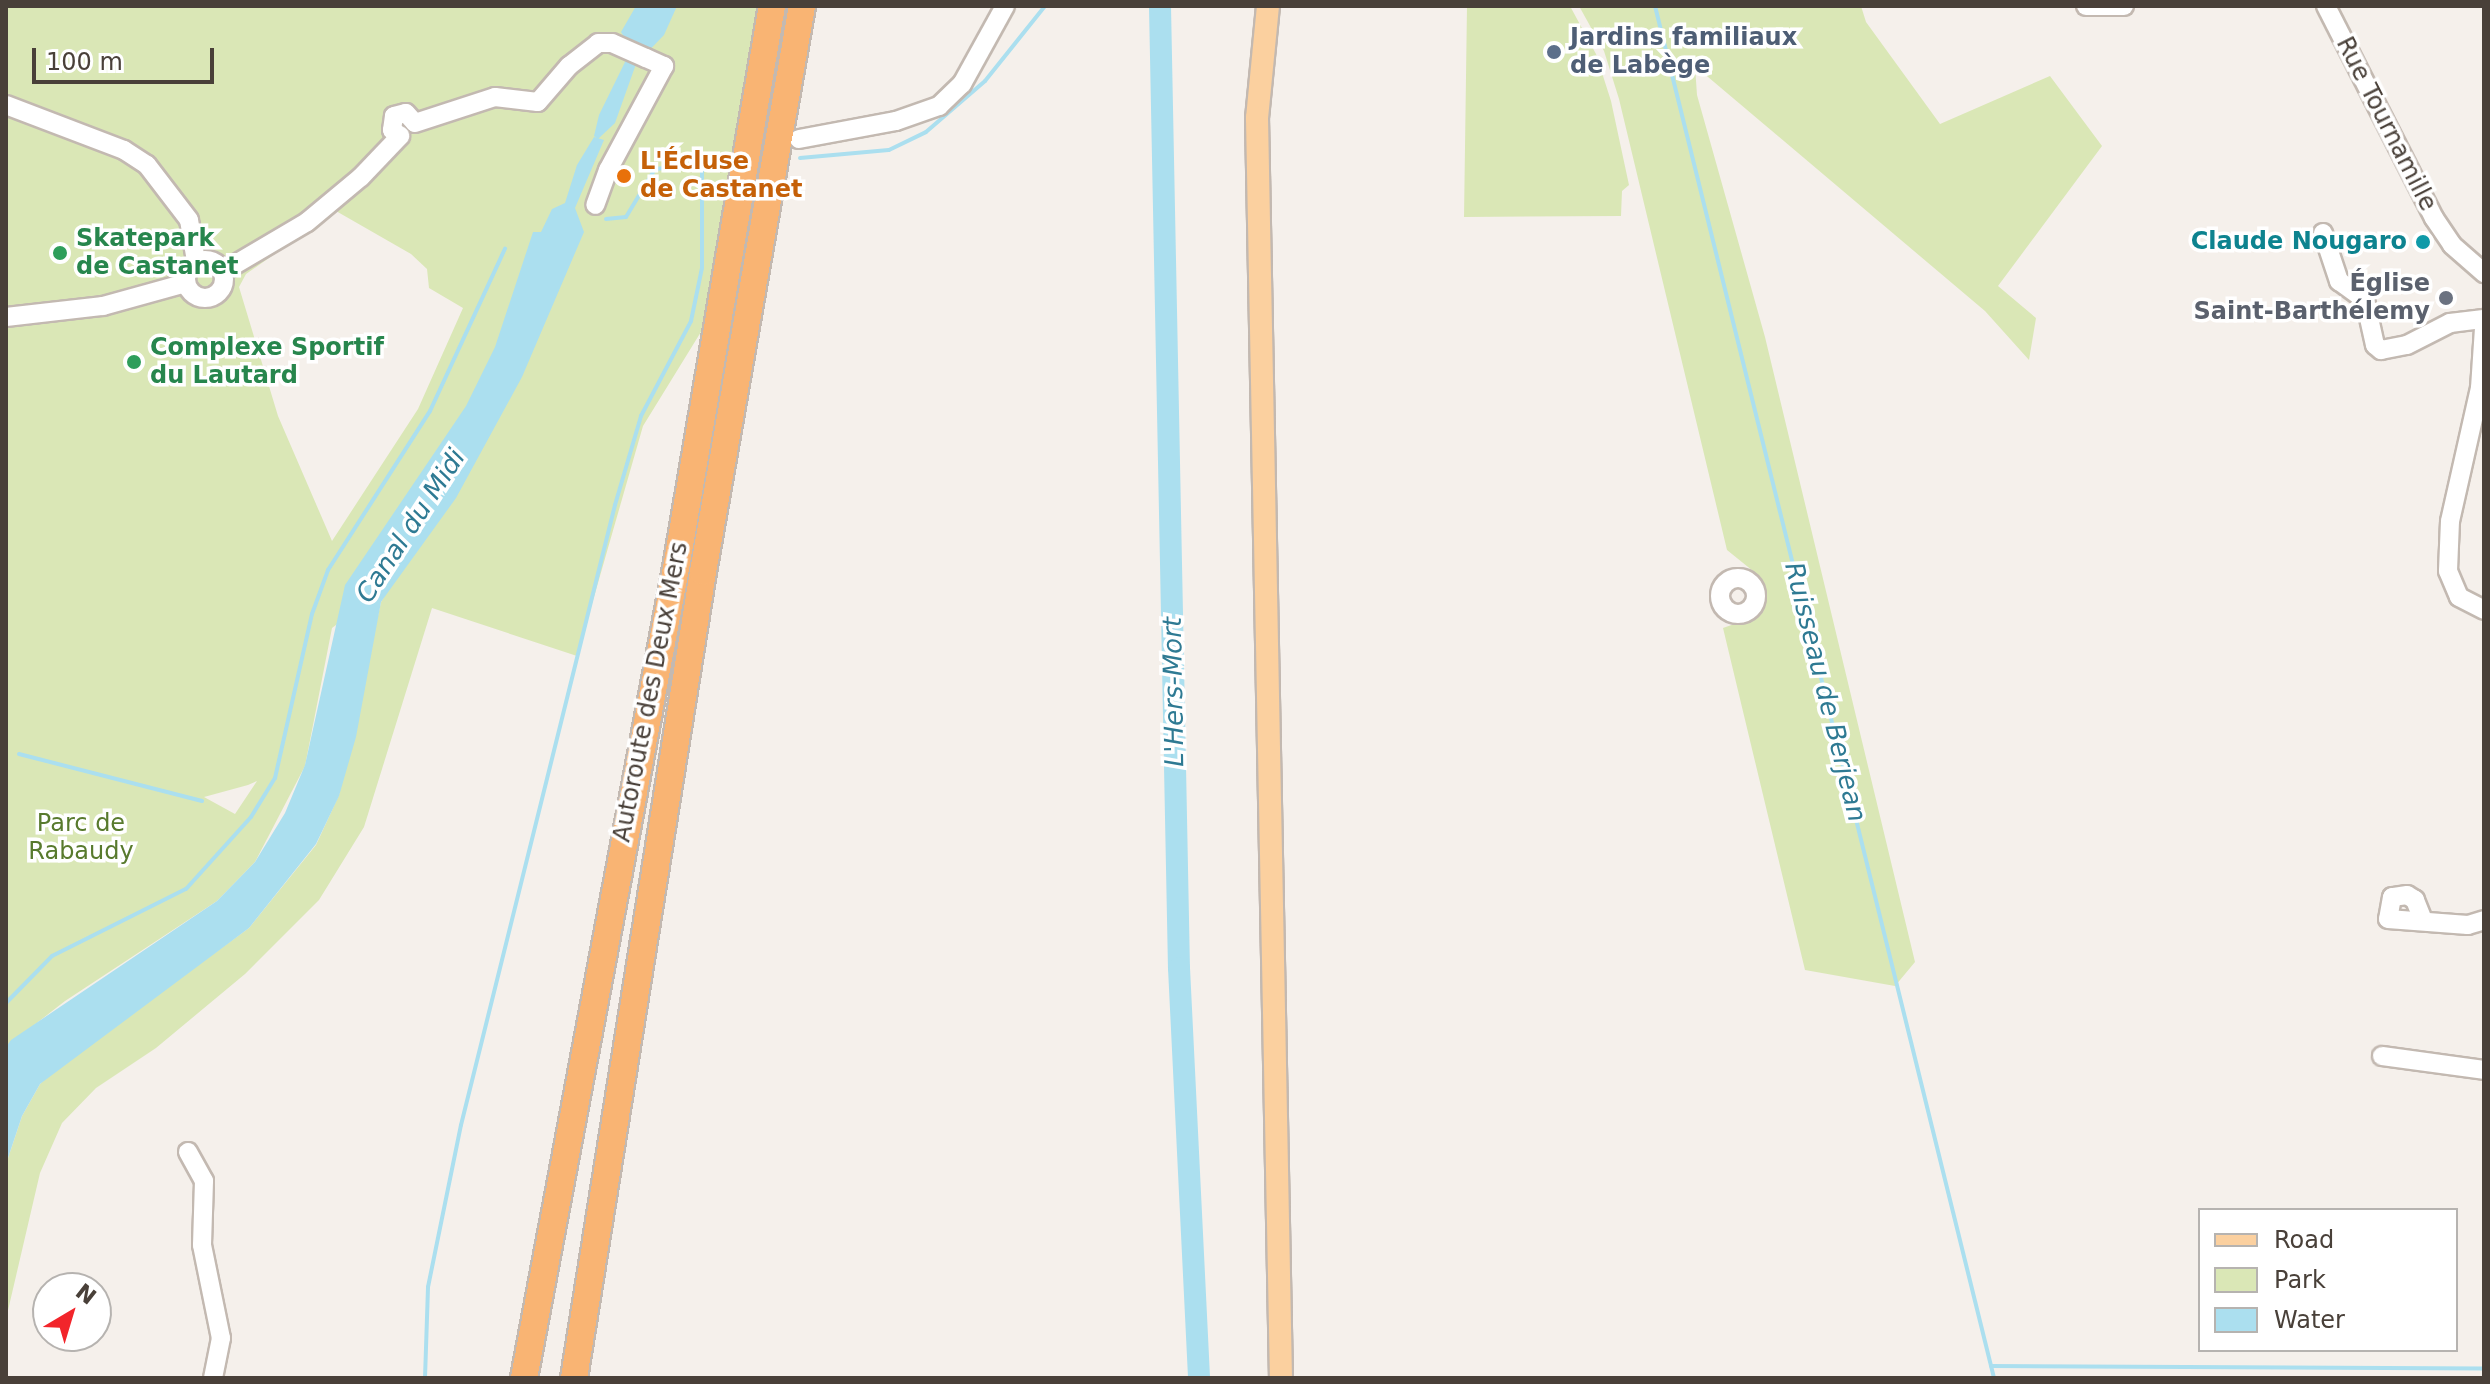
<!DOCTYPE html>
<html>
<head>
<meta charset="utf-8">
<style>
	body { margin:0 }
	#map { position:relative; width:2490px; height:1384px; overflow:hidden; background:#f5f0eb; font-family:"DejaVu Sans",sans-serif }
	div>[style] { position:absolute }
	.green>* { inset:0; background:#dae7b6 }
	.water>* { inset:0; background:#abdfef }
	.stream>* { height:4px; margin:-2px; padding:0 2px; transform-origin:2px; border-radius:2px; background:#abdfef }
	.river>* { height:22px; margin:-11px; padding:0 11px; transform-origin:11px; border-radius:11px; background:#abdfef }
	.roads { filter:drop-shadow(2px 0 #c3b9b1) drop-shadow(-2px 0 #c3b9b1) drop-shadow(0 2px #c3b9b1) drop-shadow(0 -2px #c3b9b1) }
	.minor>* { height:18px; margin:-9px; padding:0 9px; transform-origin:9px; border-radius:9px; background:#fff }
	.minor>.ring { margin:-9px; padding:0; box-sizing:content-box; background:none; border:18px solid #fff; border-radius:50% }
	.major>* { height:22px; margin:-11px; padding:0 11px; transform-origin:11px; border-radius:11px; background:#fbd09f }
	.highway>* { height:26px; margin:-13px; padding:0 13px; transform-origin:13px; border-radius:13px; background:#f9b473 }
	.dots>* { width:22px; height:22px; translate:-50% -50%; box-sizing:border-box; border:4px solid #fff; border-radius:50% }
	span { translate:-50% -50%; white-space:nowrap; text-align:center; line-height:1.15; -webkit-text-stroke:7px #fff; paint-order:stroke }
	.service-label { font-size:24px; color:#4e5e75; font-weight:700 }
	.left { translate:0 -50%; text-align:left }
	.street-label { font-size:24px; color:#494039 }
	.food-label { font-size:24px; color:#c56008; font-weight:700 }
	.leisure-label { font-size:24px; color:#27864d; font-weight:700 }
	.culture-label { font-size:24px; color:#0d838f; font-weight:700 }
	.right { translate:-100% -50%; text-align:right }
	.worship-label { font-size:24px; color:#5b616d; font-weight:700 }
	.park-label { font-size:24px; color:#587a2d }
	.water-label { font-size:26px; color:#2e7a93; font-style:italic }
	.frame { position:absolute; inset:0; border:8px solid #494039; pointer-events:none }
	.legend { position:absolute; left:2198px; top:1208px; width:260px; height:144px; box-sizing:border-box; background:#fff; border:2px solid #b6b3b0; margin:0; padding:10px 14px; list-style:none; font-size:24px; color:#494039 }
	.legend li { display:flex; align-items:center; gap:16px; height:40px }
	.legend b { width:40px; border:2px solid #b6b3b0 }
	.north { position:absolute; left:32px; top:1272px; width:80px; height:80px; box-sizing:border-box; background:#fff; border:2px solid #b6b3b0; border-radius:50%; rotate:38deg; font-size:22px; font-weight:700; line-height:32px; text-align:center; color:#494039 }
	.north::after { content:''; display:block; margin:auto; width:28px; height:36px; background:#f2252b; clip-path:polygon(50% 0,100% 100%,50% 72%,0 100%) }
	.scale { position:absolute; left:32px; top:48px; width:182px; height:36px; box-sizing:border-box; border:4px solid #494039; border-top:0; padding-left:10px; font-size:24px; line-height:28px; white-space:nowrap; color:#494039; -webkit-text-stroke:6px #fff; paint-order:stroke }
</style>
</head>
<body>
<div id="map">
	<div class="green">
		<i style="clip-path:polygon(evenodd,6px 6px,763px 6px,737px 122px,704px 327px,643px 426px,577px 656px,432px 608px,364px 827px,319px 900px,245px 974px,156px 1048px,96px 1088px,62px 1123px,40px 1173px,6px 1319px,6px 1164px,22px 1116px,40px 1084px,62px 1064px,249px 928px,316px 845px,339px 795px,381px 602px,392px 583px,332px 628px,305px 766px,255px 862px,217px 901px,65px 1001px,6px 1047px,6px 112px,12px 114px,19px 100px,6px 95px,6px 6px,336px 211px,411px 254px,427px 269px,429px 288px,463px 308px,418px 409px,332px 541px,278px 416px,239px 287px,246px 274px,336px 211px,6px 6px,257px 781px,235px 814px,204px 797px,248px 785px,257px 781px)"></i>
		<i style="clip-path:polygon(1467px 6px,1570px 6px,1596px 54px,1611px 101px,1629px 185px,1622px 191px,1621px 216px,1464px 217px)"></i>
		<i style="clip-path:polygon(1579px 6px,1861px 6px,1866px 22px,1940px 124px,2050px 76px,2102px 146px,1998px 286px,2036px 318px,2029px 360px,1985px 311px,1695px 66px,1697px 95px,1765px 337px,1915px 962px,1895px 986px,1805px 970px,1723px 628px,1754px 617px,1764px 605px,1766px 589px,1753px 571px,1727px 550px,1619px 99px,1604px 51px)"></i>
	</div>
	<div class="water">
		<i style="clip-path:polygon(636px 6px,677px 6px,664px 35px,636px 64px,615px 123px,598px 139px,594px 136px,599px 115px,626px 60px,629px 45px,621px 32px)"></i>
		<i style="clip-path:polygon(594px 137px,604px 140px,575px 208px,584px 232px,522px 377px,456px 498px,381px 602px,356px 737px,339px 796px,316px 844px,249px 928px,40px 1084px,22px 1116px,6px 1164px,6px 1047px,11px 1040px,217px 901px,255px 862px,285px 813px,305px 765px,345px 585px,466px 406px,495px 347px,533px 232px,541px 232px,552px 209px,565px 203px,577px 165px)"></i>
	</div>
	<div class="stream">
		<i style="left:1655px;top:6px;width:1413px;rotate:76.12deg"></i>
		<i style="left:800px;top:158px;width:89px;rotate:-5.1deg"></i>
		<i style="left:889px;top:150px;width:41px;rotate:-25.9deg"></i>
		<i style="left:926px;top:132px;width:78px;rotate:-40.8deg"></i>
		<i style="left:985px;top:81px;width:96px;rotate:-51.3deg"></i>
		<i style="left:606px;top:219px;width:20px;rotate:-6deg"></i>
		<i style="left:626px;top:217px;width:56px;rotate:-58.9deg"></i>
		<i style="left:655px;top:169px;width:59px;rotate:-5.8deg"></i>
		<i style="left:19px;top:754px;width:189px;rotate:14.4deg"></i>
		<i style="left:6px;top:1003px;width:66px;rotate:-45.6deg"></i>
		<i style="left:52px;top:956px;width:150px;rotate:-26.6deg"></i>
		<i style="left:186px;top:889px;width:97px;rotate:-47.9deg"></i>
		<i style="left:251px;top:817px;width:46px;rotate:-58.4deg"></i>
		<i style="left:275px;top:778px;width:168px;rotate:-77.3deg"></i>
		<i style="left:312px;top:614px;width:47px;rotate:-70deg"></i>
		<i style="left:328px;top:570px;width:189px;rotate:-57.3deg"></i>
		<i style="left:430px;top:411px;width:179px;rotate:-65.2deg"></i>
		<i style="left:1991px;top:1366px;width:493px;rotate:0.3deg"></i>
		<i style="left:425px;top:1378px;width:91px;rotate:-88.1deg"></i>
		<i style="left:428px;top:1287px;width:165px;rotate:-78.5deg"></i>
		<i style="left:461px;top:1125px;width:639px;rotate:-76.05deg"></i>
		<i style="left:615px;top:505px;width:93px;rotate:-73.7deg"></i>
		<i style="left:641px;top:416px;width:107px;rotate:-62.2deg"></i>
		<i style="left:691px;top:321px;width:54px;rotate:-78.3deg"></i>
		<i style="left:702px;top:268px;width:103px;rotate:-90deg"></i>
	</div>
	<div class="river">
		<i style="left:1160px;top:6px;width:962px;rotate:88.87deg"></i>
		<i style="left:1179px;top:968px;width:410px;rotate:87.2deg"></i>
	</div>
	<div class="roads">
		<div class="minor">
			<i style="left:2086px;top:6px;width:38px"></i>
			<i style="left:2326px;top:6px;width:238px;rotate:63deg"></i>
			<i style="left:2434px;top:218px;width:32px;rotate:56deg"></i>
			<i style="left:2452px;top:245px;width:43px;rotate:41.2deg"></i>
			<i style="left:6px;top:105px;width:126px;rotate:20.9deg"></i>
			<i style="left:124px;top:150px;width:27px;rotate:33deg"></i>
			<i style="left:147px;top:165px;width:69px;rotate:52.6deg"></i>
			<i style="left:189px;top:220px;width:42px;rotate:80.3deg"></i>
			<i style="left:415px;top:123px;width:84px;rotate:-18deg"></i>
			<i style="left:495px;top:97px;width:43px;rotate:6.6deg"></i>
			<i style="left:538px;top:102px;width:48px;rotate:-49.3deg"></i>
			<i style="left:569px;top:66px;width:37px;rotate:-38deg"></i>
			<i style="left:598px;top:43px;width:14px"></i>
			<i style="left:612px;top:43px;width:37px;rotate:24deg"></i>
			<i style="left:646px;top:58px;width:20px;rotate:24deg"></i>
			<i style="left:664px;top:66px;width:118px;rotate:118.3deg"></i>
			<i style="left:608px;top:170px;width:37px;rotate:110deg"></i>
			<i style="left:400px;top:136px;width:10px;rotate:-143deg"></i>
			<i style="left:392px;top:130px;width:14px;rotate:-82deg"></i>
			<i style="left:394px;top:116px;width:12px;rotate:-14deg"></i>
			<i style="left:406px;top:113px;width:13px;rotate:48deg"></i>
			<i style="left:799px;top:139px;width:99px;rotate:-10.5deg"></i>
			<i style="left:896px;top:121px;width:46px;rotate:-19.2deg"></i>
			<i style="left:939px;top:106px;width:32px;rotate:-44deg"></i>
			<i style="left:962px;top:84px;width:89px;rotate:-61.1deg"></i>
			<i style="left:2323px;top:233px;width:51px;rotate:71.6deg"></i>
			<i style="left:2339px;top:281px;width:32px;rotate:36deg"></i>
			<i style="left:2365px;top:300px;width:46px;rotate:77.5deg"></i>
			<i style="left:2375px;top:345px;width:8px;rotate:40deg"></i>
			<i style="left:2381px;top:350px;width:26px;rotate:-11deg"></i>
			<i style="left:2407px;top:345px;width:48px;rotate:-27.1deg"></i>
			<i style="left:2450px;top:323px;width:34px;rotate:-7deg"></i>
			<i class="ring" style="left:186px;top:260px;width:20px;height:20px"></i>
			<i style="left:224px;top:271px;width:96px;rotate:-30.6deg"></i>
			<i style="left:307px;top:222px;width:70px;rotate:-39.8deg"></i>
			<i style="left:361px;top:177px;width:57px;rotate:-46.4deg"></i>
			<i style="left:6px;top:317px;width:98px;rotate:-6.5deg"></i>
			<i style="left:103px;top:306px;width:86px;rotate:-15.5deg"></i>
			<i style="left:2484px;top:328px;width:60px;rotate:93.8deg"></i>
			<i style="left:2480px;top:388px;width:136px;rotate:102.7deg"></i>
			<i style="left:2450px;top:521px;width:50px;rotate:92.3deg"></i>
			<i style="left:2448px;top:571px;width:28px;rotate:67deg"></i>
			<i style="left:2459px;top:597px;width:28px;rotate:27deg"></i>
			<i class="ring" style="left:1720px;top:578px;width:18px;height:18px"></i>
			<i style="left:2423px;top:920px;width:22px;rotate:-112deg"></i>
			<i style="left:2415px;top:900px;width:9px;rotate:-148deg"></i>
			<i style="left:2407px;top:895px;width:15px;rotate:172deg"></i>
			<i style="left:2392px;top:897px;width:22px;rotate:100deg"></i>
			<i style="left:2388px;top:919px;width:80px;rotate:4.3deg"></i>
			<i style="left:2468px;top:925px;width:17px;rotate:-17deg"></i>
			<i style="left:2382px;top:1056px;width:103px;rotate:7.8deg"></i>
			<i style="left:188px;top:1152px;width:33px;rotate:61deg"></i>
			<i style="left:204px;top:1181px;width:64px;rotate:91.8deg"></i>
			<i style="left:202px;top:1245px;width:95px;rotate:78.5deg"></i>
			<i style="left:221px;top:1338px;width:41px;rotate:101.3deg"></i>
		</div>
		<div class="major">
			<i style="left:1268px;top:6px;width:113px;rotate:95.6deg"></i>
			<i style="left:1257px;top:118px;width:1260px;rotate:88.91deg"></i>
		</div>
		<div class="highway">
			<i style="left:524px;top:1378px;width:824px;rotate:-79.37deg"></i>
			<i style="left:676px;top:568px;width:570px;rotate:-80.31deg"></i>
			<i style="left:574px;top:1378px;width:816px;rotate:-80.91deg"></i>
			<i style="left:703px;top:572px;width:575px;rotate:-80.08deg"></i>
		</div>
	</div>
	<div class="dots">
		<i style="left:1554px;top:52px;background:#5c6f8a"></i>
		<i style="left:624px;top:176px;background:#e8710a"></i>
		<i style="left:2423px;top:242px;background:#0f9aa8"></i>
		<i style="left:60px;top:253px;background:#2e9e5b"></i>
		<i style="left:2446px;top:298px;background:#6b7280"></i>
		<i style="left:134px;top:362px;background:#2e9e5b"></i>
	</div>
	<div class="service-label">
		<span class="left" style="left:1570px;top:52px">Jardins familiaux<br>de Labège</span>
	</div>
	<div class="street-label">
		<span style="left:2386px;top:124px;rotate:63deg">Rue Tournamille</span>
		<span style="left:651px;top:692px;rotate:-79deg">Autoroute des Deux Mers</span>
	</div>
	<div class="food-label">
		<span class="left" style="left:640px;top:176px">L'Écluse<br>de Castanet</span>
	</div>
	<div class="leisure-label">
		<span class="left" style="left:76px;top:253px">Skatepark<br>de Castanet</span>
		<span class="left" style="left:150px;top:362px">Complexe Sportif<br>du Lautard</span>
	</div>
	<div class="culture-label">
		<span class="right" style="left:2407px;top:242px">Claude Nougaro</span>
	</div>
	<div class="worship-label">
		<span class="right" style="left:2430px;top:298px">Église<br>Saint-Barthélemy</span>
	</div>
	<div class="park-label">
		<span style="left:81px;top:838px">Parc de<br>Rabaudy</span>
	</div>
	<div class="water-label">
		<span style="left:411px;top:526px;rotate:-57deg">Canal du Midi</span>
		<span style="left:1174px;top:692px;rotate:-91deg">L'Hers-Mort</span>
		<span style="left:1825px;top:692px;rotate:76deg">Ruisseau de Berjean</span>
	</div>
	<div class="frame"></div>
	<ul class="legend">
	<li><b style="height:10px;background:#fbd09f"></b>Road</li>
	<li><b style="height:22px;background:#dae7b6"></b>Park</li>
	<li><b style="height:22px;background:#abdfef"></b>Water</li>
	</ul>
	<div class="north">N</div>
	<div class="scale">100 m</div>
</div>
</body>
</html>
